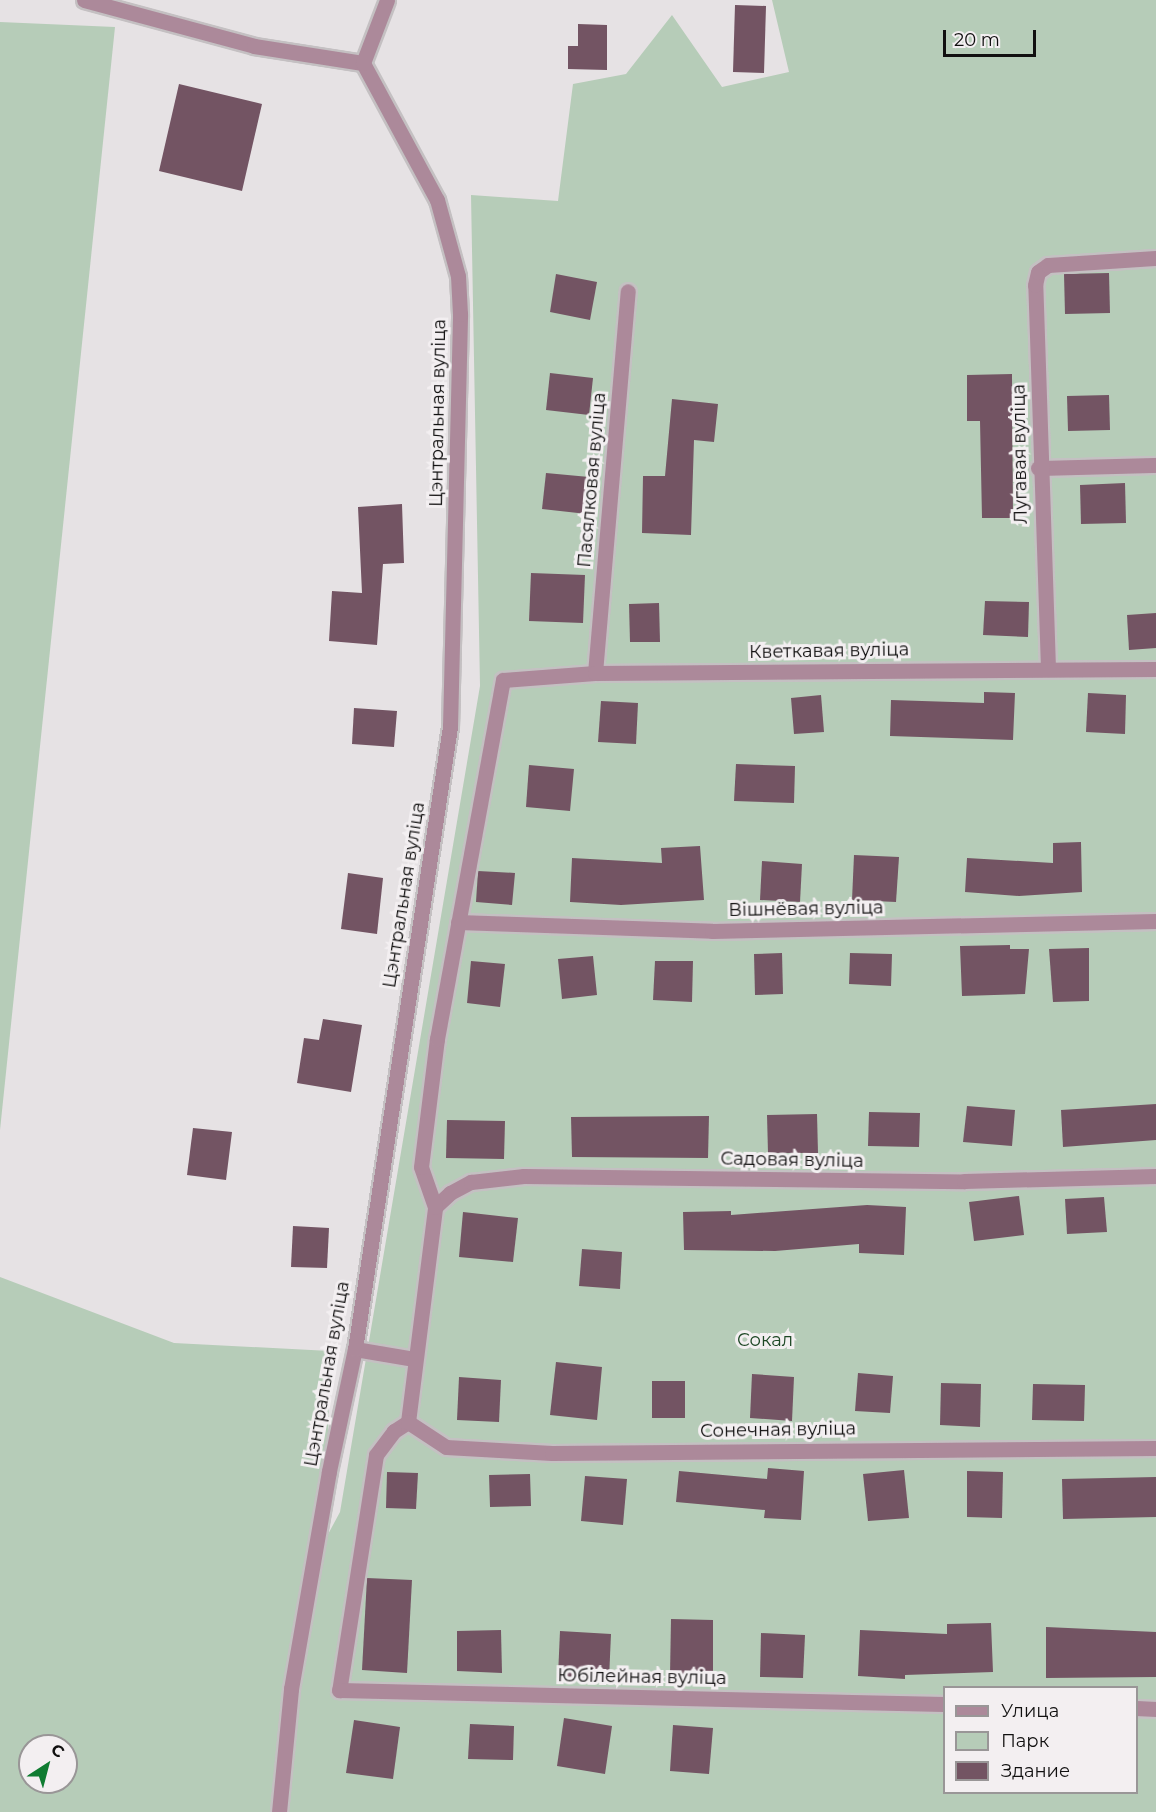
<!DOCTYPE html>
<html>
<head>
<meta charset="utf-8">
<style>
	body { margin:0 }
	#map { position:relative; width:1156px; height:1812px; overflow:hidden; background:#e6e2e4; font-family:Montserrat,sans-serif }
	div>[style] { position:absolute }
	.green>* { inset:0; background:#b6ccb8 }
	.building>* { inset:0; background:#735463 }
	.roads { filter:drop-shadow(2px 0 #c4c0c2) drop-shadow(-2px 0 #c4c0c2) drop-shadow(0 2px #c4c0c2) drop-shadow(0 -2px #c4c0c2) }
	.street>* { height:15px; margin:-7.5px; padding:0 7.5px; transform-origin:7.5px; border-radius:7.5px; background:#ac899a }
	span { translate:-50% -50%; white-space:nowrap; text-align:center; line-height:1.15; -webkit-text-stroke:6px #f3eff1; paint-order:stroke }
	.street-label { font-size:18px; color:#111010 }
	.park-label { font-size:18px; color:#1c4724 }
	.legend { position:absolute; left:943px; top:1686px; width:195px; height:108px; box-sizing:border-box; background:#f3eff1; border:2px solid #999697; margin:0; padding:8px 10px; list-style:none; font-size:18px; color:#111010 }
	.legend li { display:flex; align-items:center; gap:12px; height:30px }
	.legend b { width:30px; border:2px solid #999697 }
	.north { position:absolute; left:18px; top:1734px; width:60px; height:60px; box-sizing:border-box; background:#f3eff1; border:2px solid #999697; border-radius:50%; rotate:36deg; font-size:16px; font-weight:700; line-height:24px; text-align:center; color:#111010 }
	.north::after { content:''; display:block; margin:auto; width:21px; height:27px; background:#0f7c31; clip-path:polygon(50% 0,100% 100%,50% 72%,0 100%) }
	.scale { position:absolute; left:943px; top:30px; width:93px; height:27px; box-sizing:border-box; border:3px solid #111010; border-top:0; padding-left:8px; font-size:18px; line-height:21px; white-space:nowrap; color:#111010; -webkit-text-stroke:4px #f3eff1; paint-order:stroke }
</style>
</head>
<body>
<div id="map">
	<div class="green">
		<i style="clip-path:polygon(evenodd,772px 0,1156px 0,1156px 1812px,0 1812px,0 1277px,174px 1343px,330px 1351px,326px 1538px,340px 1512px,480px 686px,471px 195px,558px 201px,573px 84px,626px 74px,672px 15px,722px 87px,789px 72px,772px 0,944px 1688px,1136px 1688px,1136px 1792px,944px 1792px,944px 1688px,772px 0,30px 1746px,66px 1746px,66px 1782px,30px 1782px,30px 1746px)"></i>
		<i style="clip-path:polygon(0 22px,115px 27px,0 1130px)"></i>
	</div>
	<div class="building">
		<i style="clip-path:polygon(735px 5px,766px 6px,764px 73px,733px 72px)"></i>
		<i style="clip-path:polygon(578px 24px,607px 25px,607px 70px,568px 69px,568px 46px,578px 46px)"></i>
		<i style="clip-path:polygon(179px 84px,262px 104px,242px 191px,159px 171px)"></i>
		<i style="clip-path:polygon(1109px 273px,1110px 313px,1065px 314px,1064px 274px)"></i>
		<i style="clip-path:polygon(556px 274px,597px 282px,590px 320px,550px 312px)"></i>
		<i style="clip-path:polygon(550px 373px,593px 378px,589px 415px,546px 410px)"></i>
		<i style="clip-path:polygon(1012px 374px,1013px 518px,982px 518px,980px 421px,967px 421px,967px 375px)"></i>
		<i style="clip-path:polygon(1109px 395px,1110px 430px,1068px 431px,1067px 396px)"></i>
		<i style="clip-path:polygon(672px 399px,718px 404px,714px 442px,694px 440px,691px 535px,642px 533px,643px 476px,665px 476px)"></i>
		<i style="clip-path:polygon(546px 473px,589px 477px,587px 514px,542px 509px)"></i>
		<i style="clip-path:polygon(1125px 483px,1126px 523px,1081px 524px,1080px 485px)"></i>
		<i style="clip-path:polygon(402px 504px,404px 563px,383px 564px,377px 645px,329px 641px,332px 591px,362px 593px,358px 507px)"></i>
		<i style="clip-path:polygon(531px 573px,585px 575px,583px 623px,529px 621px)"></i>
		<i style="clip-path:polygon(985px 601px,1029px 602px,1028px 637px,983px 635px)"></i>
		<i style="clip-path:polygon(659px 603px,660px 642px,630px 642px,629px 604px)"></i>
		<i style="clip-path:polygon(1156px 613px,1156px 648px,1129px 650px,1127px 615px)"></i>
		<i style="clip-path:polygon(984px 692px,1015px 693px,1013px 740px,890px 736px,891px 700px,984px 703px)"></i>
		<i style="clip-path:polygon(1088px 693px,1126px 695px,1125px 734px,1086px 732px)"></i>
		<i style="clip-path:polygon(821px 695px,824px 732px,794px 734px,791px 698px)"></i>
		<i style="clip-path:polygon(601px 701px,638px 703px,636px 744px,598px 742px)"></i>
		<i style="clip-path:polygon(354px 708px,397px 711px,394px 747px,352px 744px)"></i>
		<i style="clip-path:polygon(736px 764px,795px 766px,794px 803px,734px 801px)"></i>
		<i style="clip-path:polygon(529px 765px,574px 769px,570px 811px,526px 807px)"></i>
		<i style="clip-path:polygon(1081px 842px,1082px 892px,1019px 896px,965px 892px,967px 858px,1053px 863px,1053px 843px)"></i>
		<i style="clip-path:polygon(700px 846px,704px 900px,621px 905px,570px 902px,572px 858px,662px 863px,661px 848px)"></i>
		<i style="clip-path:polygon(854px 855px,899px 857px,896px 902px,852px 900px)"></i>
		<i style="clip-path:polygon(762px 861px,802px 864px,800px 902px,760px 900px)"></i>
		<i style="clip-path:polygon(478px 871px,515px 873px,512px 905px,476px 902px)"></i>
		<i style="clip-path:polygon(348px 873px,383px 878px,377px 934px,341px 929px)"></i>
		<i style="clip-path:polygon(1010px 945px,1010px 949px,1029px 949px,1025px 994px,962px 996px,960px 946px)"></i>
		<i style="clip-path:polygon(1089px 948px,1089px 1001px,1053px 1002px,1049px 949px)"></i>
		<i style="clip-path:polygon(782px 953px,783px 994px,755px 995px,754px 954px)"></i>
		<i style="clip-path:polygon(850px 953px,892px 954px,891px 986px,849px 984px)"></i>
		<i style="clip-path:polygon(593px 956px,597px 995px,562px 999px,558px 959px)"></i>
		<i style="clip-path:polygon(471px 961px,505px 964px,500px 1007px,467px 1003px)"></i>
		<i style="clip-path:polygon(655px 961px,693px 961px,692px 1002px,653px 1000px)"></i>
		<i style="clip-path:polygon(323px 1019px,362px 1025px,351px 1092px,297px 1083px,304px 1038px,319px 1040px)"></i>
		<i style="clip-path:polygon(1156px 1104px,1156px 1140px,1063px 1147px,1061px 1110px)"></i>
		<i style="clip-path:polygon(967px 1106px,1015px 1110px,1012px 1146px,963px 1142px)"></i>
		<i style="clip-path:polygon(869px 1112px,920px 1113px,919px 1147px,868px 1146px)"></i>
		<i style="clip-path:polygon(817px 1114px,818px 1153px,768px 1153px,767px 1115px)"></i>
		<i style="clip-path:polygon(709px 1116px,708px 1158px,572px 1157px,571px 1117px)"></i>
		<i style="clip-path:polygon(447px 1120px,505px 1121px,504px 1159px,446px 1158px)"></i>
		<i style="clip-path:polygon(193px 1128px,232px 1132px,226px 1180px,187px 1175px)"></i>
		<i style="clip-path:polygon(1019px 1196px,1024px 1235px,974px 1241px,969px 1202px)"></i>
		<i style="clip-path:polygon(1104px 1197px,1107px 1232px,1067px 1234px,1065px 1199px)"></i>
		<i style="clip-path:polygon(867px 1205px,906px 1207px,904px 1255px,859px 1253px,859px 1244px,775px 1251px,684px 1250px,683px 1212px,731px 1211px,731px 1215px)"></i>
		<i style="clip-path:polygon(463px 1212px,518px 1218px,513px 1262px,459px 1257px)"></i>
		<i style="clip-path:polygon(293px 1226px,329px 1228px,327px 1268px,291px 1267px)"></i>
		<i style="clip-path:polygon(582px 1249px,622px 1252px,620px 1289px,579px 1286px)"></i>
		<i style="clip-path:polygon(556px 1362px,602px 1367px,597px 1420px,550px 1415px)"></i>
		<i style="clip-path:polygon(858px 1373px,893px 1376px,890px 1413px,855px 1411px)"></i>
		<i style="clip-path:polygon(752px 1374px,794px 1377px,792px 1421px,750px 1418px)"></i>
		<i style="clip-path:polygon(459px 1377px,501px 1380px,499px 1422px,457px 1420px)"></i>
		<i style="clip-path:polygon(652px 1381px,685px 1381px,685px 1418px,652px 1418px)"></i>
		<i style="clip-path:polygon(941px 1383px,981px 1384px,980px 1427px,940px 1425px)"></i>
		<i style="clip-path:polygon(1033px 1384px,1085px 1385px,1084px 1421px,1032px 1420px)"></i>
		<i style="clip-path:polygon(768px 1468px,804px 1471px,801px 1520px,764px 1518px,765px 1510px,676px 1502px,679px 1471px,767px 1479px)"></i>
		<i style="clip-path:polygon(904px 1470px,909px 1518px,868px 1521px,863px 1474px)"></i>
		<i style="clip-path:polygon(967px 1471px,1003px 1472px,1002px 1518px,967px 1517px)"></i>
		<i style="clip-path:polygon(387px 1472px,418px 1473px,416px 1509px,386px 1508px)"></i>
		<i style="clip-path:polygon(530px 1474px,531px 1506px,490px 1507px,489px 1475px)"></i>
		<i style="clip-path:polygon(585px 1476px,627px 1479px,623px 1525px,581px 1521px)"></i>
		<i style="clip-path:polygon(1156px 1477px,1156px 1517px,1063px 1519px,1062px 1479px)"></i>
		<i style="clip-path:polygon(367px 1578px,412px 1580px,407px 1673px,362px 1670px)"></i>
		<i style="clip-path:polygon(671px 1619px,713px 1620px,713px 1676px,670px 1675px)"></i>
		<i style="clip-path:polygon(991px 1623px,993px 1672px,905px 1675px,905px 1679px,858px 1676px,860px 1630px,947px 1634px,947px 1624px)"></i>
		<i style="clip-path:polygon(1046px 1627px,1156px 1632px,1156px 1677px,1046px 1678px)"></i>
		<i style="clip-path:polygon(501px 1630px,502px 1673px,457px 1671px,457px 1631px)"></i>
		<i style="clip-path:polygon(560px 1631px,611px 1634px,609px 1679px,558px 1676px)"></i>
		<i style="clip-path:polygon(761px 1633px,805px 1635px,803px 1678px,760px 1677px)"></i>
		<i style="clip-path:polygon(564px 1718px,612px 1726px,605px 1774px,557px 1766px)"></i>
		<i style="clip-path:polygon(354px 1720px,400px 1727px,393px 1779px,346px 1773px)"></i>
		<i style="clip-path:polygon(470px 1724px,514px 1726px,513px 1760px,468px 1759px)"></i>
		<i style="clip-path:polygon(673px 1725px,713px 1728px,709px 1774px,670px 1771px)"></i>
	</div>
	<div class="roads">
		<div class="street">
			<i style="left:84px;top:0;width:176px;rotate:15.1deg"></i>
			<i style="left:254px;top:46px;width:110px;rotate:8.9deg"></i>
			<i style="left:1038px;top:468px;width:118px;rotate:-1.5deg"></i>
			<i style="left:1048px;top:668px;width:383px;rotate:-91.9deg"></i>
			<i style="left:1035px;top:285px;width:13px;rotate:-77deg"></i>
			<i style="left:1038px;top:272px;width:12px;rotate:-35deg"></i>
			<i style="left:1048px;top:265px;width:108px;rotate:-3.7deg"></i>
			<i style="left:595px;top:673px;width:383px;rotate:-85.1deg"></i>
			<i style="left:458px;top:922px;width:254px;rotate:2deg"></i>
			<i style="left:712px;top:931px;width:444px;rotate:-1.3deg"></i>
			<i style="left:435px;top:1207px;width:21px;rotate:-43deg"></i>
			<i style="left:450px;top:1193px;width:24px;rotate:-28deg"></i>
			<i style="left:471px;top:1182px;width:53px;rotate:-6.5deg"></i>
			<i style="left:524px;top:1176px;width:440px;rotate:0.7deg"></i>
			<i style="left:964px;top:1181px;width:192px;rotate:-1.5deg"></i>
			<i style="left:355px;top:1349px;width:60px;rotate:9.6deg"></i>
			<i style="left:408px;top:1422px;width:217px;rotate:-82.8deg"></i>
			<i style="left:435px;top:1207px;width:42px;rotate:-109.3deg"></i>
			<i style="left:421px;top:1167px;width:129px;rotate:-82.9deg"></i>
			<i style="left:437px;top:1039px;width:365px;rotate:-79.6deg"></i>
			<i style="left:503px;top:680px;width:92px;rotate:-4.4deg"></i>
			<i style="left:595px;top:673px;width:561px;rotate:-0.41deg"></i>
			<i style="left:408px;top:1422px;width:17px;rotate:147deg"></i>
			<i style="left:394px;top:1431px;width:30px;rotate:127deg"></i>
			<i style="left:376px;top:1455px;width:238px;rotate:98.9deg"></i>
			<i style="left:339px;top:1690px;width:605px;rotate:1.33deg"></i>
			<i style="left:408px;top:1422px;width:45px;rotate:33.3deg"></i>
			<i style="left:446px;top:1447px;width:106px;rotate:3.2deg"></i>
			<i style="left:552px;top:1453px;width:604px;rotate:-0.47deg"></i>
			<i style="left:1136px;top:1708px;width:20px;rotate:3deg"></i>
			<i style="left:279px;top:1812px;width:124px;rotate:-84.4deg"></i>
			<i style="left:291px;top:1689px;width:221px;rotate:-80.1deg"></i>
			<i style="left:329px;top:1471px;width:125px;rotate:-78deg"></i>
			<i style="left:355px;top:1349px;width:629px;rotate:-81.32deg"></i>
			<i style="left:450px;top:727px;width:413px;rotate:-88.6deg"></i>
			<i style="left:460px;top:314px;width:38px;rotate:-93deg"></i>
			<i style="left:458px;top:276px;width:79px;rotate:-105.4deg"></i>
			<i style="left:437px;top:200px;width:156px;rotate:-118.4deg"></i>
			<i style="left:363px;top:63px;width:67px;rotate:-69.1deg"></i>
		</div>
	</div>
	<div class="street-label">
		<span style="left:438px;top:413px;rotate:-89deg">Цэнтральная вуліца</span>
		<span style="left:1020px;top:454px;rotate:-91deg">Лугавая вуліца</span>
		<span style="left:592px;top:480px;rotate:-85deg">Пасялковая вуліца</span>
		<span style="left:829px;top:651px;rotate:-1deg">Кветкавая вуліца</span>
		<span style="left:404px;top:895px;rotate:-81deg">Цэнтральная вуліца</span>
		<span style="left:806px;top:909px;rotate:-1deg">Вішнёвая вуліца</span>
		<span style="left:792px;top:1160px;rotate:1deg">Садовая вуліца</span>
		<span style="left:327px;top:1374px;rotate:-80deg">Цэнтральная вуліца</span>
		<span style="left:778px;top:1430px;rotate:-1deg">Сонечная вуліца</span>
		<span style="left:642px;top:1677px;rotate:1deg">Юбілейная вуліца</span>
	</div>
	<div class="park-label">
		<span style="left:765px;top:1340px">Сокал</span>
	</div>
	<ul class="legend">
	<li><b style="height:8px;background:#ac899a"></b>Улица</li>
	<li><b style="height:16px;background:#b6ccb8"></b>Парк</li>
	<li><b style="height:16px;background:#735463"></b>Здание</li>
	</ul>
	<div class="north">С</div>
	<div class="scale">20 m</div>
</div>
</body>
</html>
